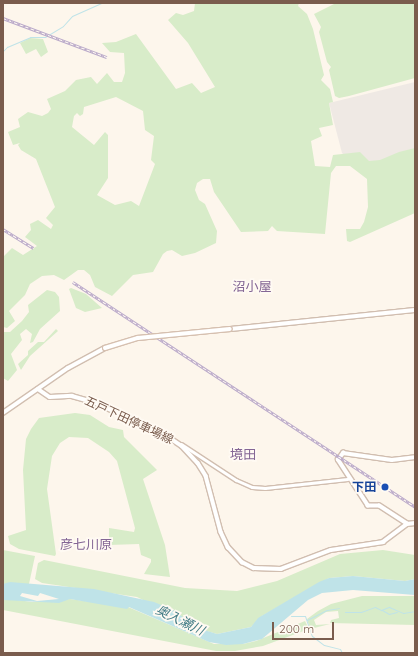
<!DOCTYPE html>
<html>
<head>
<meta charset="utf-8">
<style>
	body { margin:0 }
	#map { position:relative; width:418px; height:656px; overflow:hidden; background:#fdf6ec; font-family:Quicksand,"Noto Sans JP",sans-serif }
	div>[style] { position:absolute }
	.industrial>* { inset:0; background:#efe9e4 }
	.green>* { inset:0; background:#d8ecc9 }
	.water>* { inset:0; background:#bfe3e8 }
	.stream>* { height:1px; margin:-0.5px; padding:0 0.5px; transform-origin:0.5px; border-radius:0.5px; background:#bfe3e8 }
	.roads { filter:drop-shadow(1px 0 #d1beb0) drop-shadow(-1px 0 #d1beb0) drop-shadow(0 1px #d1beb0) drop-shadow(0 -1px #d1beb0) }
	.tertiary>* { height:3px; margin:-1.5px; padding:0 1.5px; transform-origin:1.5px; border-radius:1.5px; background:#fff }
	.secondary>* { height:3.5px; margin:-1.75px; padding:0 1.75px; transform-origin:1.75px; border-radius:1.75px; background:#fff }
	.rail>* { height:2.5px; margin-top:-1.25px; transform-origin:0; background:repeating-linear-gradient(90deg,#fffaf3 0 3px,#b9a8c9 0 6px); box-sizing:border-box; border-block:1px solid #b9a8c9 }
	.bridges { filter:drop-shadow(1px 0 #d6c0b0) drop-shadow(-1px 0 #d6c0b0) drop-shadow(0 1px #d6c0b0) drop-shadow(0 -1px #d6c0b0) }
	.secondary-bridge>* { height:3.5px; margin:-1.75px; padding:0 1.75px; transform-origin:1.75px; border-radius:1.75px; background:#fff }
	.dots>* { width:11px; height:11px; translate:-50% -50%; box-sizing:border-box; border:2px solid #fffaf3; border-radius:50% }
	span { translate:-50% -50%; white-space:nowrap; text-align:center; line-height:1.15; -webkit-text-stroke:3.5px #fffaf3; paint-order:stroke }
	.street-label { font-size:12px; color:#7a5c4d }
	.transit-label { font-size:12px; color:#164399; font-weight:700 }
	.right { translate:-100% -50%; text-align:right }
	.neighbourhood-label { font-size:13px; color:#846695 }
	.water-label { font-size:13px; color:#437c86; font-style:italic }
	.frame { position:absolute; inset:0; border:4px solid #7a5c4d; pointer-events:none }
	.scale { position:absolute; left:272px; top:622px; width:62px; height:18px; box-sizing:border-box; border:2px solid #7a5c4d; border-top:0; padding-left:5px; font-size:12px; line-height:14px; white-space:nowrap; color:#7a5c4d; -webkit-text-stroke:3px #fffaf3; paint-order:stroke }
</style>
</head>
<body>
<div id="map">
	<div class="industrial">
		<i style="clip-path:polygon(415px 82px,415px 150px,377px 166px,346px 157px,342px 153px,329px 103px)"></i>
	</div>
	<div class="green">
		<i style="clip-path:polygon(evenodd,195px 3px,299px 3px,298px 6px,307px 14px,313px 29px,324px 75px,321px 80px,330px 89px,333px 102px,329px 103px,333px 125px,319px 128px,322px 136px,311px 141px,315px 166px,330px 167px,333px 155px,360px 152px,369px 161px,380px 160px,399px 152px,415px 148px,415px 213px,350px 242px,347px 241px,346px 229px,360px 229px,364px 222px,368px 207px,367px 179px,350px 166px,336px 166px,331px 173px,325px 234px,277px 231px,272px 226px,268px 231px,241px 232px,214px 192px,210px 179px,203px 179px,197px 183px,195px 190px,199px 200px,205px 204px,217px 231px,216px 243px,195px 253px,182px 256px,172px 250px,167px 251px,163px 254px,153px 272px,133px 275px,112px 296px,95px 287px,90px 275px,84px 270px,78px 270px,64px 280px,54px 275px,42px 276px,30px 284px,25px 295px,9px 311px,15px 321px,7px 328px,3px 327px,3px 257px,12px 248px,23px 255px,37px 246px,25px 237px,31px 230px,30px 224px,38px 220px,51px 229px,53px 225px,46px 218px,55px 207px,36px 159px,21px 150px,18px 145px,20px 143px,13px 145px,8px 132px,20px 127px,18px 119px,28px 112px,42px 116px,48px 113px,51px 109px,47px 99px,65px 91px,76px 80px,91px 77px,97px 84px,107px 73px,114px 82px,122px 82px,125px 73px,124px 53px,110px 52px,102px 43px,116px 42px,136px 34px,176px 89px,192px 83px,201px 93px,215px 87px,188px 43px,168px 20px,176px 13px,183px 15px,194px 11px,195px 3px,116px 97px,143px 111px,145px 130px,154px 136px,151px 160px,155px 164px,139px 206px,131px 201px,115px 205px,97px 195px,108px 178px,108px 135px,105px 132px,94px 145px,72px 127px,74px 116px,77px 113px,80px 116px,83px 114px,84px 107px,116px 97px)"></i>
		<i style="clip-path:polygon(336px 3px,415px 3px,415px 78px,349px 96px,339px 98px,335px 96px,329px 70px,331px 67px,327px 62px,319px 32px,321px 27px,314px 14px)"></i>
		<i style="clip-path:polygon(30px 38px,43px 39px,48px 52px,41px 57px,36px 49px,26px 54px,20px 43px)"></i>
		<i style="clip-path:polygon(71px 288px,86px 294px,102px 308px,85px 312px,76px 308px,69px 289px)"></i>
		<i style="clip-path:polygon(47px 290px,55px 292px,59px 297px,60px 311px,40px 329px,33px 342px,30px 343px,32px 334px,26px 329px,20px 334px,22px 340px,11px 354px,17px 370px,8px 381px,3px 378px,3px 332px,10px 332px,22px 321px,29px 312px,28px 305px)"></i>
		<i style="clip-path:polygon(56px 329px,58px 331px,30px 356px,21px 370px,18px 364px,28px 355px,28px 351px,38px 342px,44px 342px)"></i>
		<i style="clip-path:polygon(75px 413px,90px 415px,109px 427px,123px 430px,124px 437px,157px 470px,143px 479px,165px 545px,170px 577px,144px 574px,151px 562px,151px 559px,141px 555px,139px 544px,109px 545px,109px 528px,134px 532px,135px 528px,117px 461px,109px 452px,88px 438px,69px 437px,60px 443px,52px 456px,47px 489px,56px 554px,55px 556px,19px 549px,10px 544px,8px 536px,26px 530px,23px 470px,26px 439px,31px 429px,39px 418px)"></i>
		<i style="clip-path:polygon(3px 550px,35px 556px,29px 584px,3px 584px)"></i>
		<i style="clip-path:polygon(383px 550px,415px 555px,415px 579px,405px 581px,353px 576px,329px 578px,262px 616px,251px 627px,217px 634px,203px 630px,137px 597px,42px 583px,35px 579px,38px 563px,44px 560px,185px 588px,237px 591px,277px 581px,340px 554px)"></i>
		<i style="clip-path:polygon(362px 596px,415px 596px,415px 625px,330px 623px,331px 620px,339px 618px,338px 611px,326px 612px,314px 620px,316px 625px,330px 624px,310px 629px,307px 619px,318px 611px,331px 604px)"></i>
		<i style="clip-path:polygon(10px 599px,32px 602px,70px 599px,128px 607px,214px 644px,243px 644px,256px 641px,305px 621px,309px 629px,263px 646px,235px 651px,216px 651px,3px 610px,3px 600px)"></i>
	</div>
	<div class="water">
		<i style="clip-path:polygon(evenodd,353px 576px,405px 581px,415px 579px,415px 595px,353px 590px,322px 593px,308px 600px,262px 639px,243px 644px,226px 645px,209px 642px,129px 607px,127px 609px,70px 599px,59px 603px,3px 600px,3px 584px,10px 582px,94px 589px,154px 602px,173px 610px,198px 628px,217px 634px,251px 627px,258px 618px,319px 582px,329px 578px,353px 576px,22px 593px,38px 596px,40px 593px,59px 599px,37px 601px,20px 596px,22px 593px)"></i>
	</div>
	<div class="stream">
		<i style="left:3px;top:51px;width:6px;rotate:-45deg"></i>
		<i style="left:7px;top:47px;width:25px;rotate:-23deg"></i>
		<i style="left:30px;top:37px;width:15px"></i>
		<i style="left:45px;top:37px;width:21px;rotate:-31deg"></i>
		<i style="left:63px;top:26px;width:13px;rotate:-48deg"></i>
		<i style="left:72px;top:16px;width:32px;rotate:-24deg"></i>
		<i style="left:382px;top:610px;width:8px;rotate:30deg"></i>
		<i style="left:389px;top:614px;width:8px;rotate:-14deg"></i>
		<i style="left:345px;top:612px;width:16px"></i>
		<i style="left:361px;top:612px;width:15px;rotate:-20deg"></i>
		<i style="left:375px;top:607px;width:7px;rotate:27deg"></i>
		<i style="left:381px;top:610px;width:9px;rotate:-21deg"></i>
		<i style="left:389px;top:607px;width:15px;rotate:23deg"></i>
		<i style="left:403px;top:613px;width:12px;rotate:-9deg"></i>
		<i style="left:291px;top:616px;width:14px"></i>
		<i style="left:305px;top:616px;width:21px;rotate:71deg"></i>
		<i style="left:312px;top:636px;width:15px;rotate:37deg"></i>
		<i style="left:324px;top:645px;width:16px;rotate:14deg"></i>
		<i style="left:340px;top:649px;width:4px;rotate:63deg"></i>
		<i style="left:307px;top:620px;width:22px;rotate:-27deg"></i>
		<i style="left:327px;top:610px;width:12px;rotate:-9deg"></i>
	</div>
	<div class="roads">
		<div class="tertiary">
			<i style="left:181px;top:444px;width:66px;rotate:33.2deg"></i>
			<i style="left:236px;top:480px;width:17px;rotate:24deg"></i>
			<i style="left:252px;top:487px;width:13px;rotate:4deg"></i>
			<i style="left:265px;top:488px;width:83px;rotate:-6.2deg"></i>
		</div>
		<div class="secondary">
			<i style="left:230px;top:329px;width:186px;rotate:-5.9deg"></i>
			<i style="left:38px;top:389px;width:14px;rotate:34deg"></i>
			<i style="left:50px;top:397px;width:22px;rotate:-3deg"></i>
			<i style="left:72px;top:396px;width:22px;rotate:16deg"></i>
			<i style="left:93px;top:402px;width:74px;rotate:23.8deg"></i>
			<i style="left:161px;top:432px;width:25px;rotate:34deg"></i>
			<i style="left:182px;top:446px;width:23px;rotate:47deg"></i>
			<i style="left:198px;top:463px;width:15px;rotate:58deg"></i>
			<i style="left:206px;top:476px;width:58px;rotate:75deg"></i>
			<i style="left:221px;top:532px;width:17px;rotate:65deg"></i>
			<i style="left:228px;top:547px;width:21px;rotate:47deg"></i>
			<i style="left:242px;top:562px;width:13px;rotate:27deg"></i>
			<i style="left:254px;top:568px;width:27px;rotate:2deg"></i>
			<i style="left:281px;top:569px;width:53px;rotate:-20.8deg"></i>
			<i style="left:331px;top:550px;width:53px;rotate:-8.7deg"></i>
			<i style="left:383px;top:542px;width:30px;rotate:-37deg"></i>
			<i style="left:407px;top:524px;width:8px;rotate:-7deg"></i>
			<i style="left:3px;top:413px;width:79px;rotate:-34.7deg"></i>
			<i style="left:68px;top:368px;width:42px;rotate:-28.4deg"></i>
			<i style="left:407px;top:524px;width:33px;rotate:-147deg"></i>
			<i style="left:379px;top:506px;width:11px;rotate:180deg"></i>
			<i style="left:368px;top:506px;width:55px;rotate:-123.1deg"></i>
			<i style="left:338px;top:460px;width:9px;rotate:-54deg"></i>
			<i style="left:343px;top:453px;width:49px;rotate:8.1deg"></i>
			<i style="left:392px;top:460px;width:23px;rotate:-7deg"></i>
		</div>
	</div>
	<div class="rail">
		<i style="left:3px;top:18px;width:111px;rotate:20.6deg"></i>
		<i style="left:3px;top:229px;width:36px;rotate:32deg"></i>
		<i style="left:73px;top:282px;width:409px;rotate:33.3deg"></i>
	</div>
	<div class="bridges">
		<div class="secondary-bridge">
			<i style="left:105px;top:348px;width:34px;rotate:-17deg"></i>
			<i style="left:138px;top:338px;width:92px;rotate:-5.6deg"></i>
		</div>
	</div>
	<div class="dots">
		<i style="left:385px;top:487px;background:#1a4fb4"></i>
	</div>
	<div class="street-label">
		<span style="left:129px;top:420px;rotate:25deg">五戸下田停車場線</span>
	</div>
	<div class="transit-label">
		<span class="right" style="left:376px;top:487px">下田</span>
	</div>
	<div class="neighbourhood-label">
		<span style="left:252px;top:286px">沼小屋</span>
		<span style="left:243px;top:454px">境田</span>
		<span style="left:86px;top:544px">彦七川原</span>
	</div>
	<div class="water-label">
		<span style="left:180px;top:620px;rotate:26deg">奥入瀬川</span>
	</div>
	<div class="frame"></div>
	<div class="scale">200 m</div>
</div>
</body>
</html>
